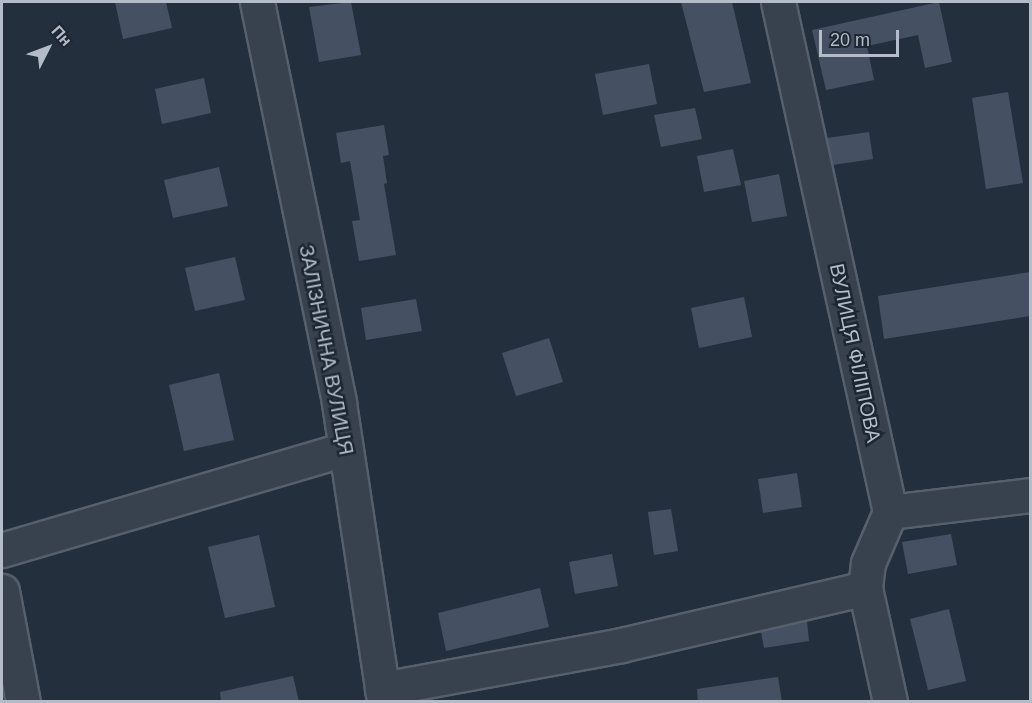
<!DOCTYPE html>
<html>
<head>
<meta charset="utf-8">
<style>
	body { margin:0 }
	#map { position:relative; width:1032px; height:703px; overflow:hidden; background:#242f3e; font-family:Helvetica,sans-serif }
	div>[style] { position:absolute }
	.building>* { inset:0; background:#455162 }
	.roads { filter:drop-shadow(2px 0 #565f6c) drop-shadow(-2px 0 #565f6c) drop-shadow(0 2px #565f6c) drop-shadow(0 -2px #565f6c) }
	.minor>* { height:33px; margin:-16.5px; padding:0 16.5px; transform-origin:16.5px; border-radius:16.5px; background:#38414e }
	span { translate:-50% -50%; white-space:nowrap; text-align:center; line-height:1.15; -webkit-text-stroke:5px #1d2633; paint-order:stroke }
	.street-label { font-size:20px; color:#b4bcc9 }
	.frame { position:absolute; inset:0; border:3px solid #b4bcc9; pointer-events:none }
	.north { position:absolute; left:18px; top:18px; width:60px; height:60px; -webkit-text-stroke:4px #1d2633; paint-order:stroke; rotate:48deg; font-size:16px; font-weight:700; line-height:24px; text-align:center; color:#b4bcc9 }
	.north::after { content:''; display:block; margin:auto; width:21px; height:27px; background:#b4bcc9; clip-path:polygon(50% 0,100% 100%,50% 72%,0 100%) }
	.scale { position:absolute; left:819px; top:30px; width:80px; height:27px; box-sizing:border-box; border:3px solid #b4bcc9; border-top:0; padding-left:8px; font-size:18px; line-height:21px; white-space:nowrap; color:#b4bcc9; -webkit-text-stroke:4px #1d2633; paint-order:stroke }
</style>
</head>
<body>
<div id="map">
	<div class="building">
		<i style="clip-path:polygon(115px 2px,166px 2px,172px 28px,123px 39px)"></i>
		<i style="clip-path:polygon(351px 2px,361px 55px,319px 62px,309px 7px)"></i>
		<i style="clip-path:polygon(681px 2px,732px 2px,751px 83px,704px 92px)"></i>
		<i style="clip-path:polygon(939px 2px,952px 62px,925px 68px,918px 35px,867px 46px,874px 80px,826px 90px,812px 30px)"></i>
		<i style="clip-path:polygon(649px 64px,657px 104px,603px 115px,595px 74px)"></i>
		<i style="clip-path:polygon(204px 78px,211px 113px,162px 124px,155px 89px)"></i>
		<i style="clip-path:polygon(1008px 92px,1023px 183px,986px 189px,972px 98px)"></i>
		<i style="clip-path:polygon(695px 108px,702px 139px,661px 147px,654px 115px)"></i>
		<i style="clip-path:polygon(384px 125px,389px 155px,383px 156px,387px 183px,384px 184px,396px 255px,359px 261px,352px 221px,360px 220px,350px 161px,341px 163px,336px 133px)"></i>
		<i style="clip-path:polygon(869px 132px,873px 159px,833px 165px,827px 138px)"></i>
		<i style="clip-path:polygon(733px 149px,741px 185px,704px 192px,697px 156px)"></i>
		<i style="clip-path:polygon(219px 167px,228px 206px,173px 218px,164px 180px)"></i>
		<i style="clip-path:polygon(779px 174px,787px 216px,752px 222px,744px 181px)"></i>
		<i style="clip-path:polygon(235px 257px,245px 300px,195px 311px,185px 268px)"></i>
		<i style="clip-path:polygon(1030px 272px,1030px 316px,884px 339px,878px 296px)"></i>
		<i style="clip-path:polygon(744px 297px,752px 337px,699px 348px,691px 308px)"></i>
		<i style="clip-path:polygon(416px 299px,422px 331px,366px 340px,361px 308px)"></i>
		<i style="clip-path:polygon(549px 338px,563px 382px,516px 396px,502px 353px)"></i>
		<i style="clip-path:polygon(219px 373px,234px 440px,184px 451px,169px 385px)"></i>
		<i style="clip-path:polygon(797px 473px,802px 507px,763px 513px,758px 479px)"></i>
		<i style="clip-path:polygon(671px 509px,678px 551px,654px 555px,648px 512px)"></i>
		<i style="clip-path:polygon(951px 534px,957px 565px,908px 574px,902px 542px)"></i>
		<i style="clip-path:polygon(259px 535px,275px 607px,225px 618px,208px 547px)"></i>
		<i style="clip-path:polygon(612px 554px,618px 586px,575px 594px,569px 562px)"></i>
		<i style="clip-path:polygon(540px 588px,549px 627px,446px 651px,438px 613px)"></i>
		<i style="clip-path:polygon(949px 609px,966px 681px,928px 690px,910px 619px)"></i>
		<i style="clip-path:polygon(807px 621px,809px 641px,764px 648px,761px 632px)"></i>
		<i style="clip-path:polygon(293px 676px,299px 702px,221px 702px,220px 692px)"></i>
		<i style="clip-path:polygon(778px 677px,782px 702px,698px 702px,697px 689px)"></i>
	</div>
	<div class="roads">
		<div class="minor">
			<i style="left:257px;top:2px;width:409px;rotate:78.4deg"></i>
			<i style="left:339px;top:403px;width:302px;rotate:81.4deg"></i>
			<i style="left:778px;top:2px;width:522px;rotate:77.61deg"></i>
			<i style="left:890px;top:512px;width:56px;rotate:113.3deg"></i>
			<i style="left:868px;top:563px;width:25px;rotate:97deg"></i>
			<i style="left:865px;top:588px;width:117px;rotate:77.6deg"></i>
			<i style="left:890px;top:512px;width:141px;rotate:-6.9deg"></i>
			<i style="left:2px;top:550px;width:358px;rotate:-16.4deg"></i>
			<i style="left:2px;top:591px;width:113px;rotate:79.3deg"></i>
			<i style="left:382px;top:689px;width:243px;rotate:-10.4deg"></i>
			<i style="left:621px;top:645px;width:251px;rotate:-13.1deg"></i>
		</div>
	</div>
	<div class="street-label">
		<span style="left:326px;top:350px;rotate:79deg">ЗАЛІЗНИЧНА ВУЛИЦЯ</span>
		<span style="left:855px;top:353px;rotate:78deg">ВУЛИЦЯ ФІЛІПОВА</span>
	</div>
	<div class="frame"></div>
	<div class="north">Пн</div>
	<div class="scale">20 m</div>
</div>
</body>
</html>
